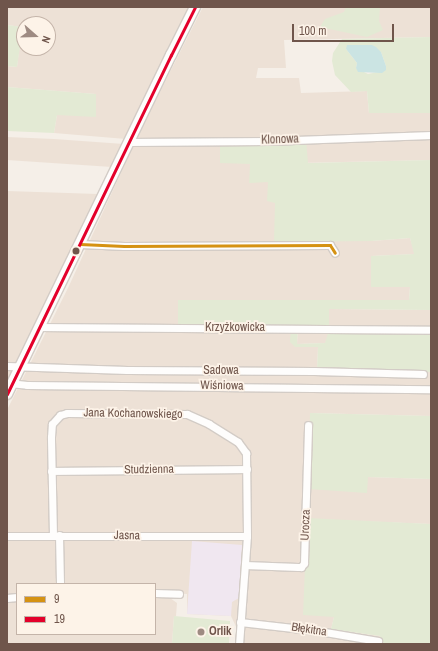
<!DOCTYPE html>
<html>
<head>
<meta charset="utf-8">
<style>
	body { margin:0 }
	#map { position:relative; width:438px; height:651px; overflow:hidden; background:#f5efe8; font-family:"Archivo Narrow",sans-serif }
	div>[style] { position:absolute }
	.residential>* { inset:0; background:#ede1d6 }
	.education>* { inset:0; background:#f0e7f0 }
	.green>* { inset:0; background:#e3ead4 }
	.water>* { inset:0; background:#cbe4e3 }
	.roads { filter:drop-shadow(1px 0 #d3ccc6) drop-shadow(-1px 0 #d3ccc6) drop-shadow(0 1px #d3ccc6) drop-shadow(0 -1px #d3ccc6) }
	.street>* { height:7px; margin:-3.5px; padding:0 3.5px; transform-origin:3.5px; border-radius:3.5px; background:#fefdfc }
	.secondary>* { height:10px; margin:-5px; padding:0 5px; transform-origin:5px; border-radius:5px; background:#fefdfc }
	.bus-1>* { height:3px; margin:-1.5px; padding:0 1.5px; transform-origin:1.5px; border-radius:1.5px; background:#d59213 }
	.bus-2>* { height:3px; margin:-1.5px; padding:0 1.5px; transform-origin:1.5px; border-radius:1.5px; background:#e4002b }
	.dots>* { width:11px; height:11px; translate:-50% -50%; box-sizing:border-box; border:2px solid #fdf3e8; border-radius:50% }
	span { translate:-50% -50%; white-space:nowrap; text-align:center; line-height:1.15; -webkit-text-stroke:3.5px #fdf3e8; paint-order:stroke }
	.street-label { font-size:12px; color:#6f554b }
	.poi-label { font-size:12px; color:#6f554b; font-weight:700 }
	.left { translate:0 -50%; text-align:left }
	.frame { position:absolute; inset:0; border:8px solid #6f554b; pointer-events:none }
	.legend { position:absolute; left:16px; top:583px; width:140px; height:52px; box-sizing:border-box; background:#fdf3e8; border:1px solid #c4b4a9; margin:0; padding:5px 7px; list-style:none; font-size:12px; color:#6f554b }
	.legend li { display:flex; align-items:center; gap:8px; height:20px }
	.legend b { width:20px; border:1px solid #c4b4a9 }
	.north { position:absolute; left:16px; top:16px; width:40px; height:40px; box-sizing:border-box; background:#fdf3e8; border:1px solid #c4b4a9; border-radius:50%; rotate:110deg; font-size:11px; font-weight:700; line-height:16px; text-align:center; color:#6f554b }
	.north::after { content:''; display:block; margin:auto; width:14px; height:18px; background:#9e8b82; clip-path:polygon(50% 0,100% 100%,50% 72%,0 100%) }
	.scale { position:absolute; left:292px; top:24px; width:102px; height:18px; box-sizing:border-box; border:2px solid #6f554b; border-top:0; padding-left:5px; font-size:12px; line-height:14px; white-space:nowrap; color:#6f554b; -webkit-text-stroke:3px #fdf3e8; paint-order:stroke }
</style>
</head>
<body>
<div id="map">
	<div class="residential">
		<i style="clip-path:polygon(evenodd,7px 7px,193px 7px,126px 139px,54px 133px,57px 115px,96px 94px,7px 87px,7px 66px,17px 67px,22px 27px,7px 25px,7px 7px,24px 24px,48px 24px,48px 48px,24px 48px,24px 24px)"></i>
		<i style="clip-path:polygon(evenodd,203px 7px,431px 7px,431px 37px,284px 40px,286px 68px,258px 68px,256px 78px,299px 78px,301px 93px,367px 91px,369px 113px,431px 113px,431px 160px,250px 164px,268px 182px,275px 202px,371px 241px,410px 238px,415px 254px,371px 256px,371px 286px,410px 287px,409px 300px,179px 300px,291px 326px,295px 347px,318px 347px,317px 369px,431px 372px,431px 416px,310px 413px,367px 493px,367px 477px,431px 479px,431px 524px,308px 519px,334px 617px,331px 629px,380px 636px,380px 644px,239px 644px,239px 633px,231px 616px,187px 614px,187px 594px,163px 593px,177px 603px,176px 616px,174px 616px,172px 644px,7px 644px,7px 410px,68px 288px,142px 127px,203px 7px,17px 584px,155px 584px,155px 634px,17px 634px,17px 584px)"></i>
		<i style="clip-path:polygon(7px 137px,54px 139px,124px 144px,112px 167px,7px 160px)"></i>
		<i style="clip-path:polygon(7px 191px,98px 194px,7px 384px)"></i>
		<i style="clip-path:polygon(329px 309px,431px 310px,431px 330px,325px 343px,297px 344px,298px 326px)"></i>
	</div>
	<div class="education">
		<i style="clip-path:polygon(192px 541px,242px 545px,239px 598px,232px 602px,231px 616px,187px 614px)"></i>
	</div>
	<div class="green">
		<i style="clip-path:polygon(346px 7px,380px 7px,379px 21px,383px 30px,367px 37px,320px 27px,325px 19px,344px 12px)"></i>
		<i style="clip-path:polygon(7px 25px,23px 27px,17px 67px,7px 66px)"></i>
		<i style="clip-path:polygon(evenodd,431px 37px,431px 113px,369px 113px,367px 91px,351px 92px,335px 75px,332px 61px,333px 53px,342px 39px,431px 37px,355px 45px,364px 45px,381px 52px,386px 66px,378px 72px,368px 74px,356px 68px,357px 63px,346px 49px,355px 45px)"></i>
		<i style="clip-path:polygon(7px 87px,96px 94px,96px 117px,57px 115px,54px 133px,7px 131px)"></i>
		<i style="clip-path:polygon(306px 139px,308px 163px,431px 160px,431px 310px,329px 309px,329px 326px,298px 326px,297px 344px,325px 343px,329px 330px,431px 330px,431px 372px,317px 369px,318px 347px,295px 347px,290px 342px,291px 327px,178px 326px,178px 300px,409px 300px,410px 287px,371px 287px,371px 256px,414px 254px,410px 238px,371px 241px,274px 242px,275px 203px,267px 201px,268px 182px,249px 183px,250px 164px,220px 163px,220px 141px)"></i>
		<i style="clip-path:polygon(310px 413px,431px 416px,431px 479px,368px 477px,367px 493px,308px 489px)"></i>
		<i style="clip-path:polygon(307px 518px,431px 524px,431px 644px,380px 644px,380px 636px,331px 629px,334px 617px,303px 615px)"></i>
		<i style="clip-path:polygon(174px 616px,230px 621px,229px 644px,172px 644px)"></i>
	</div>
	<div class="water">
		<i style="clip-path:polygon(347px 45px,372px 45px,376px 47px,381px 52px,386px 66px,386px 70px,382px 73px,358px 72px,356px 68px,357px 63px,346px 49px)"></i>
	</div>
	<div class="roads">
		<div class="street">
			<i style="left:129px;top:142px;width:139px;rotate:-0.4deg"></i>
			<i style="left:268px;top:141px;width:163px;rotate:-2.1deg"></i>
			<i style="left:80px;top:244px;width:44px;rotate:2.6deg"></i>
			<i style="left:124px;top:246px;width:206px;rotate:-0.3deg"></i>
			<i style="left:330px;top:245px;width:9px;rotate:58deg"></i>
			<i style="left:39px;top:327px;width:392px;rotate:0.4deg"></i>
			<i style="left:7px;top:366px;width:120px;rotate:1.9deg"></i>
			<i style="left:127px;top:370px;width:187px;rotate:0.3deg"></i>
			<i style="left:314px;top:371px;width:109px;rotate:1.6deg"></i>
			<i style="left:9px;top:383px;width:18px;rotate:6deg"></i>
			<i style="left:27px;top:385px;width:404px;rotate:0.6deg"></i>
			<i style="left:51px;top:471px;width:196px;rotate:-0.6deg"></i>
			<i style="left:53px;top:535px;width:98px;rotate:-91.2deg"></i>
			<i style="left:51px;top:437px;width:13px;rotate:-86deg"></i>
			<i style="left:52px;top:424px;width:12px;rotate:-48deg"></i>
			<i style="left:60px;top:415px;width:7px;rotate:-16deg"></i>
			<i style="left:67px;top:413px;width:120px;rotate:0.5deg"></i>
			<i style="left:187px;top:414px;width:24px;rotate:24deg"></i>
			<i style="left:209px;top:424px;width:34px;rotate:32deg"></i>
			<i style="left:238px;top:442px;width:14px;rotate:54deg"></i>
			<i style="left:246px;top:453px;width:83px;rotate:89.3deg"></i>
			<i style="left:247px;top:536px;width:108px;rotate:94.2deg"></i>
			<i style="left:59px;top:535px;width:49px;rotate:88.8deg"></i>
			<i style="left:7px;top:536px;width:240px"></i>
			<i style="left:245px;top:565px;width:53px;rotate:2.2deg"></i>
			<i style="left:298px;top:567px;width:3px"></i>
			<i style="left:301px;top:567px;width:5px;rotate:-53deg"></i>
			<i style="left:304px;top:563px;width:138px;rotate:-88.3deg"></i>
			<i style="left:155px;top:593px;width:24px;rotate:2deg"></i>
			<i style="left:7px;top:598px;width:10px;rotate:-6deg"></i>
			<i style="left:240px;top:622px;width:80px;rotate:6.5deg"></i>
			<i style="left:319px;top:631px;width:60px;rotate:9.6deg"></i>
		</div>
		<div class="secondary">
			<i style="left:7px;top:394px;width:377px;rotate:-64.2deg"></i>
			<i style="left:171px;top:55px;width:54px;rotate:-63.4deg"></i>
		</div>
	</div>
	<div class="bus-1">
		<i style="left:80px;top:244px;width:44px;rotate:2.6deg"></i>
		<i style="left:124px;top:246px;width:206px;rotate:-0.3deg"></i>
		<i style="left:330px;top:245px;width:9px;rotate:58deg"></i>
	</div>
	<div class="bus-2">
		<i style="left:7px;top:394px;width:377px;rotate:-64.2deg"></i>
		<i style="left:171px;top:55px;width:54px;rotate:-63.4deg"></i>
	</div>
	<div class="dots">
		<i style="left:76px;top:251px;background:#6f554b"></i>
		<i style="left:201px;top:632px;background:#9e8b82"></i>
	</div>
	<div class="street-label">
		<span style="left:280px;top:140px;rotate:-2deg">Klonowa</span>
		<span style="left:235px;top:328px">Krzyżkowicka</span>
		<span style="left:221px;top:371px">Sadowa</span>
		<span style="left:222px;top:386px;rotate:1deg">Wiśniowa</span>
		<span style="left:133px;top:414px;rotate:1deg">Jana Kochanowskiego</span>
		<span style="left:149px;top:470px;rotate:-1deg">Studzienna</span>
		<span style="left:306px;top:525px;rotate:-88deg">Urocza</span>
		<span style="left:127px;top:536px;rotate:1deg">Jasna</span>
		<span style="left:309px;top:630px;rotate:8deg">Błękitna</span>
	</div>
	<div class="poi-label">
		<span class="left" style="left:209px;top:632px">Orlik</span>
	</div>
	<div class="frame"></div>
	<ul class="legend">
	<li><b style="height:5px;background:#d59213"></b>9</li>
	<li><b style="height:5px;background:#e4002b"></b>19</li>
	</ul>
	<div class="north">N</div>
	<div class="scale">100 m</div>
</div>
</body>
</html>
